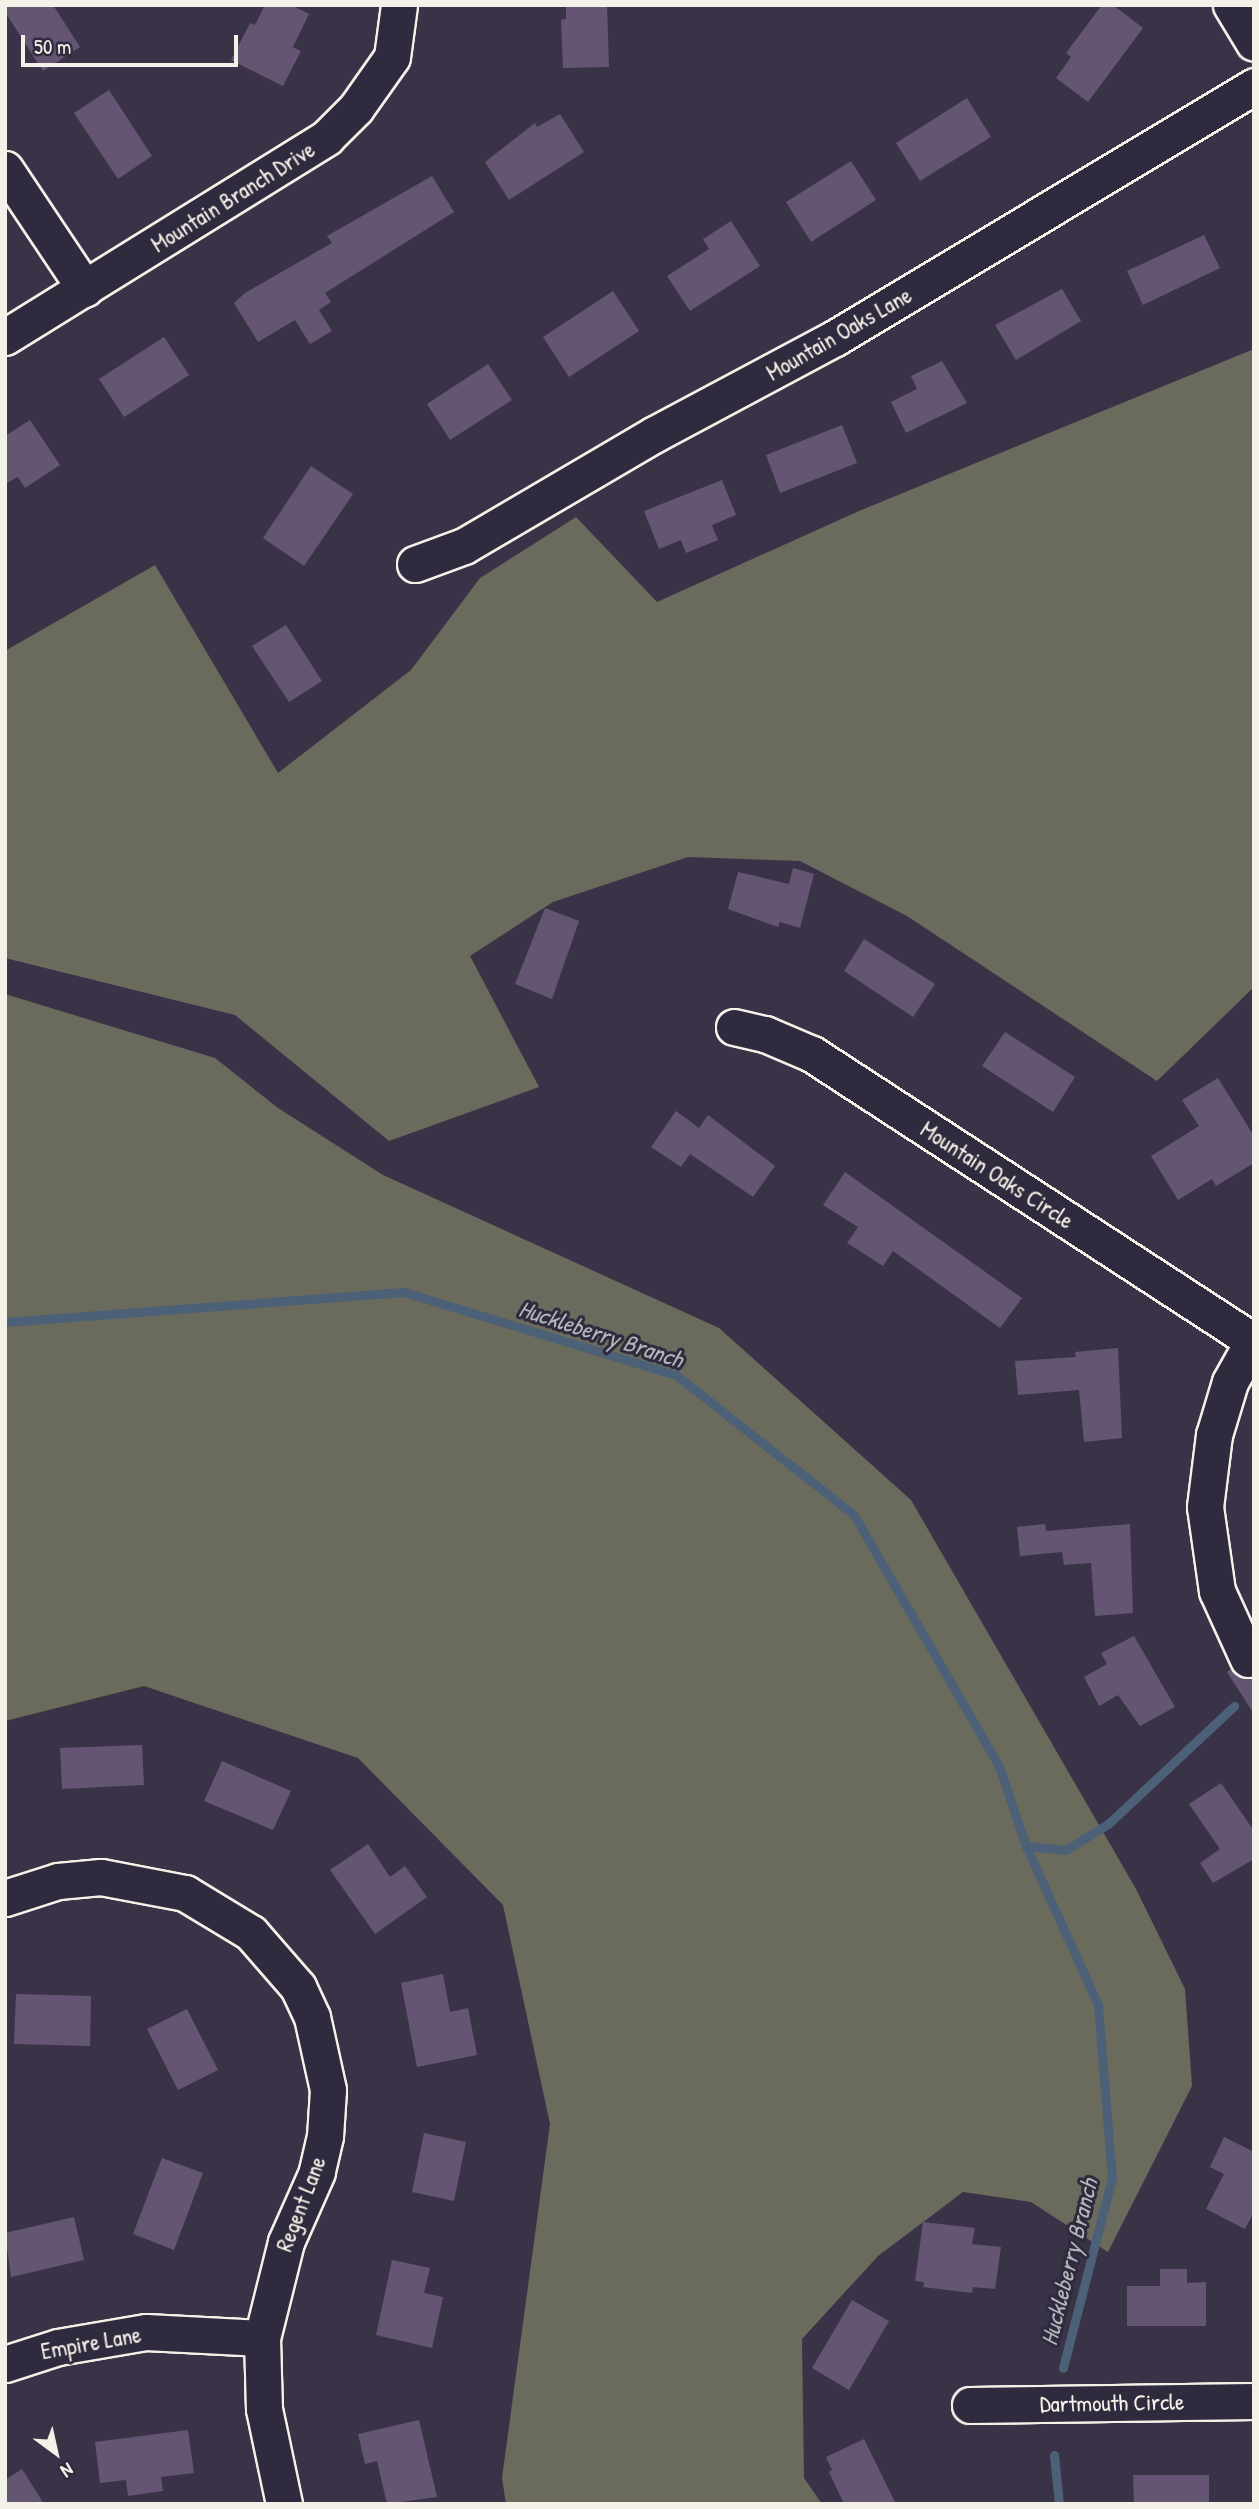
<!DOCTYPE html>
<html>
<head>
<meta charset="utf-8">
<style>
	body { margin:0 }
	#map { position:relative; width:1259px; height:2509px; overflow:hidden; background:#3a3348; font-family:"Patrick Hand",sans-serif }
	div>[style] { position:absolute }
	.green>* { inset:0; background:#6a6b5c }
	.stream>* { height:9px; margin:-4.5px; padding:0 4.5px; transform-origin:4.5px; border-radius:4.5px; background:#4c6177 }
	.building>* { inset:0; background:#645672 }
	.roads { filter:drop-shadow(2px 0 #f4f1e8) drop-shadow(-2px 0 #f4f1e8) drop-shadow(0 2px #f4f1e8) drop-shadow(0 -2px #f4f1e8) }
	.street>* { height:35px; margin:-17.5px; padding:0 17.5px; transform-origin:17.5px; border-radius:17.5px; background:#2f2a3d }
	span { translate:-50% -50%; white-space:nowrap; text-align:center; line-height:1.15; -webkit-text-stroke:6px #2f2a3d; paint-order:stroke }
	.street-label { font-size:23px; color:#f4f1e8 }
	.water-label { font-size:24px; color:#b1b7bb; font-style:italic }
	.frame { position:absolute; inset:0; border:7px solid #f4f1e8; pointer-events:none }
	.north { position:absolute; left:21px; top:2418px; width:70px; height:70px; -webkit-text-stroke:5px #2f2a3d; paint-order:stroke; rotate:147deg; font-size:19px; font-weight:700; line-height:28px; text-align:center; color:#f4f1e8 }
	.north::after { content:''; display:block; margin:auto; width:24px; height:32px; background:#f4f1e8; clip-path:polygon(50% 0,100% 100%,50% 72%,0 100%) }
	.scale { position:absolute; left:21px; top:35px; width:217px; height:32px; box-sizing:border-box; border:4px solid #f4f1e8; border-top:0; padding-left:9px; font-size:21px; line-height:24px; white-space:nowrap; color:#f4f1e8; -webkit-text-stroke:5px #2f2a3d; paint-order:stroke }
</style>
</head>
<body>
<div id="map">
	<div class="green">
		<i style="clip-path:polygon(1254px 349px,1254px 987px,1157px 1081px,907px 916px,800px 861px,688px 857px,553px 902px,470px 956px,539px 1087px,389px 1141px,235px 1015px,5px 958px,5px 651px,155px 565px,278px 773px,411px 670px,480px 578px,576px 517px,657px 602px,859px 511px)"></i>
		<i style="clip-path:polygon(5px 994px,215px 1058px,278px 1108px,383px 1175px,719px 1328px,911px 1500px,1136px 1889px,1185px 1989px,1192px 2086px,1108px 2252px,1031px 2202px,963px 2192px,878px 2256px,802px 2339px,804px 2478px,822px 2504px,506px 2504px,502px 2478px,550px 2124px,503px 1905px,358px 1758px,144px 1686px,5px 1721px)"></i>
	</div>
	<div class="stream">
		<i style="left:5px;top:1322px;width:400px;rotate:-4.3deg"></i>
		<i style="left:404px;top:1292px;width:284px;rotate:17deg"></i>
		<i style="left:676px;top:1375px;width:226px;rotate:38.2deg"></i>
		<i style="left:854px;top:1515px;width:290px;rotate:60deg"></i>
		<i style="left:999px;top:1766px;width:84px;rotate:71.4deg"></i>
		<i style="left:1026px;top:1846px;width:175px;rotate:65.6deg"></i>
		<i style="left:1098px;top:2005px;width:174px;rotate:85.4deg"></i>
		<i style="left:1112px;top:2178px;width:196px;rotate:104.5deg"></i>
		<i style="left:1026px;top:1846px;width:40px;rotate:5.7deg"></i>
		<i style="left:1066px;top:1850px;width:49px;rotate:-31.8deg"></i>
		<i style="left:1108px;top:1824px;width:173px;rotate:-43.1deg"></i>
		<i style="left:1054px;top:2455px;width:49px;rotate:84.2deg"></i>
	</div>
	<div class="building">
		<i style="clip-path:polygon(5px 5px,53px 5px,80px 47px,43px 71px,5px 12px)"></i>
		<i style="clip-path:polygon(265px 5px,291px 5px,309px 14px,293px 47px,301px 51px,283px 86px,231px 60px,250px 23px,255px 25px)"></i>
		<i style="clip-path:polygon(566px 5px,607px 5px,609px 67px,563px 68px,561px 20px,566px 19px)"></i>
		<i style="clip-path:polygon(1102px 5px,1113px 5px,1143px 28px,1088px 102px,1056px 78px,1071px 57px,1066px 53px)"></i>
		<i style="clip-path:polygon(109px 90px,152px 156px,118px 179px,74px 113px)"></i>
		<i style="clip-path:polygon(967px 98px,991px 137px,920px 181px,896px 143px)"></i>
		<i style="clip-path:polygon(560px 114px,584px 152px,509px 200px,485px 162px,535px 123px,537px 127px)"></i>
		<i style="clip-path:polygon(851px 161px,876px 200px,811px 242px,786px 202px)"></i>
		<i style="clip-path:polygon(432px 176px,454px 212px,325px 293px,331px 302px,319px 310px,332px 331px,310px 344px,295px 320px,258px 342px,234px 303px,245px 293px,332px 243px,327px 236px)"></i>
		<i style="clip-path:polygon(731px 221px,760px 266px,690px 311px,667px 276px,709px 249px,703px 239px)"></i>
		<i style="clip-path:polygon(1204px 235px,1220px 268px,1143px 305px,1127px 271px)"></i>
		<i style="clip-path:polygon(1062px 289px,1081px 321px,1016px 360px,995px 325px)"></i>
		<i style="clip-path:polygon(613px 291px,639px 331px,569px 377px,543px 337px)"></i>
		<i style="clip-path:polygon(164px 337px,189px 375px,124px 417px,99px 379px)"></i>
		<i style="clip-path:polygon(942px 361px,967px 403px,906px 433px,891px 402px,917px 389px,911px 376px)"></i>
		<i style="clip-path:polygon(488px 364px,512px 400px,450px 440px,427px 404px)"></i>
		<i style="clip-path:polygon(30px 420px,60px 465px,25px 488px,18px 477px,5px 484px,5px 436px)"></i>
		<i style="clip-path:polygon(842px 425px,857px 463px,780px 493px,766px 455px)"></i>
		<i style="clip-path:polygon(311px 466px,353px 494px,304px 566px,263px 538px)"></i>
		<i style="clip-path:polygon(722px 480px,736px 515px,712px 525px,718px 540px,686px 553px,681px 540px,659px 549px,644px 511px)"></i>
		<i style="clip-path:polygon(286px 625px,322px 681px,289px 702px,252px 646px)"></i>
		<i style="clip-path:polygon(793px 868px,814px 874px,800px 928px,780px 922px,778px 927px,728px 909px,738px 872px,789px 884px)"></i>
		<i style="clip-path:polygon(545px 908px,579px 921px,552px 999px,515px 984px)"></i>
		<i style="clip-path:polygon(864px 939px,935px 984px,913px 1017px,844px 971px)"></i>
		<i style="clip-path:polygon(1005px 1032px,1075px 1077px,1053px 1112px,982px 1066px)"></i>
		<i style="clip-path:polygon(1218px 1078px,1254px 1136px,1254px 1163px,1216px 1186px,1212px 1179px,1178px 1200px,1151px 1156px,1199px 1126px,1182px 1100px)"></i>
		<i style="clip-path:polygon(676px 1111px,699px 1128px,708px 1115px,775px 1166px,753px 1197px,690px 1154px,681px 1167px,651px 1147px)"></i>
		<i style="clip-path:polygon(845px 1172px,1022px 1298px,1000px 1328px,893px 1251px,883px 1266px,847px 1243px,858px 1227px,823px 1205px)"></i>
		<i style="clip-path:polygon(1118px 1348px,1122px 1438px,1084px 1442px,1079px 1390px,1018px 1395px,1015px 1361px,1076px 1357px,1075px 1352px)"></i>
		<i style="clip-path:polygon(1045px 1524px,1046px 1531px,1130px 1524px,1133px 1613px,1095px 1616px,1091px 1563px,1064px 1565px,1062px 1552px,1020px 1556px,1017px 1527px)"></i>
		<i style="clip-path:polygon(1134px 1636px,1175px 1707px,1140px 1726px,1118px 1695px,1099px 1706px,1084px 1677px,1107px 1664px,1101px 1653px)"></i>
		<i style="clip-path:polygon(1231px 1669px,1237px 1676px,1254px 1678px,1254px 1714px,1227px 1672px)"></i>
		<i style="clip-path:polygon(142px 1745px,144px 1785px,62px 1789px,60px 1748px)"></i>
		<i style="clip-path:polygon(222px 1761px,291px 1791px,273px 1830px,204px 1801px)"></i>
		<i style="clip-path:polygon(1221px 1783px,1254px 1831px,1254px 1859px,1213px 1883px,1200px 1863px,1220px 1849px,1189px 1804px)"></i>
		<i style="clip-path:polygon(368px 1844px,390px 1877px,405px 1866px,427px 1897px,375px 1934px,330px 1870px)"></i>
		<i style="clip-path:polygon(443px 1974px,450px 2012px,468px 2008px,477px 2055px,417px 2067px,401px 1983px)"></i>
		<i style="clip-path:polygon(16px 1994px,91px 1996px,90px 2046px,14px 2044px)"></i>
		<i style="clip-path:polygon(187px 2009px,218px 2070px,178px 2090px,147px 2029px)"></i>
		<i style="clip-path:polygon(424px 2133px,466px 2142px,454px 2201px,412px 2192px)"></i>
		<i style="clip-path:polygon(1224px 2137px,1254px 2152px,1254px 2212px,1245px 2229px,1206px 2209px,1224px 2174px,1210px 2167px)"></i>
		<i style="clip-path:polygon(162px 2158px,203px 2173px,174px 2250px,133px 2234px)"></i>
		<i style="clip-path:polygon(74px 2217px,84px 2260px,11px 2277px,5px 2233px)"></i>
		<i style="clip-path:polygon(923px 2222px,975px 2228px,972px 2244px,1001px 2247px,995px 2289px,973px 2287px,972px 2293px,923px 2287px,924px 2282px,915px 2281px)"></i>
		<i style="clip-path:polygon(392px 2260px,430px 2268px,424px 2293px,443px 2297px,432px 2348px,376px 2335px)"></i>
		<i style="clip-path:polygon(1160px 2269px,1187px 2269px,1187px 2283px,1206px 2282px,1206px 2326px,1127px 2326px,1127px 2286px,1160px 2286px)"></i>
		<i style="clip-path:polygon(852px 2300px,889px 2321px,849px 2390px,812px 2368px)"></i>
		<i style="clip-path:polygon(419px 2420px,437px 2497px,387px 2504px,377px 2461px,365px 2464px,358px 2434px)"></i>
		<i style="clip-path:polygon(188px 2430px,194px 2473px,161px 2477px,163px 2491px,128px 2496px,126px 2480px,100px 2483px,95px 2442px)"></i>
		<i style="clip-path:polygon(864px 2439px,896px 2504px,844px 2504px,829px 2472px,832px 2470px,826px 2457px)"></i>
		<i style="clip-path:polygon(22px 2469px,44px 2504px,5px 2504px,5px 2480px)"></i>
		<i style="clip-path:polygon(1133px 2475px,1209px 2475px,1209px 2504px,1134px 2504px)"></i>
	</div>
	<div class="roads">
		<div class="street">
			<i style="left:1231px;top:5px;width:44px;rotate:58.8deg"></i>
			<i style="left:5px;top:169px;width:144px;rotate:56.3deg"></i>
			<i style="left:5px;top:337px;width:379px;rotate:-31.8deg"></i>
			<i style="left:327px;top:137px;width:41px;rotate:-45deg"></i>
			<i style="left:356px;top:108px;width:62px;rotate:-54.8deg"></i>
			<i style="left:392px;top:57px;width:52px;rotate:-82.3deg"></i>
			<i style="left:415px;top:564px;width:52px;rotate:-20.2deg"></i>
			<i style="left:464px;top:546px;width:221px;rotate:-30.4deg"></i>
			<i style="left:655px;top:434px;width:204px;rotate:-28.1deg"></i>
			<i style="left:835px;top:338px;width:489px;rotate:-31deg"></i>
			<i style="left:734px;top:1027px;width:32px;rotate:13deg"></i>
			<i style="left:765px;top:1034px;width:51px;rotate:23.1deg"></i>
			<i style="left:812px;top:1054px;width:526px;rotate:33.06deg"></i>
			<i style="left:1248px;top:1659px;width:75px;rotate:-114.5deg"></i>
			<i style="left:1217px;top:1591px;width:85px;rotate:-98.1deg"></i>
			<i style="left:1205px;top:1507px;width:73px;rotate:-82.9deg"></i>
			<i style="left:1214px;top:1435px;width:55px;rotate:-73.2deg"></i>
			<i style="left:1230px;top:1382px;width:49px;rotate:-60.8deg"></i>
			<i style="left:5px;top:1898px;width:56px;rotate:-17.8deg"></i>
			<i style="left:58px;top:1881px;width:43px;rotate:-5.3deg"></i>
			<i style="left:101px;top:1877px;width:86px;rotate:10.8deg"></i>
			<i style="left:185px;top:1893px;width:77px;rotate:31.2deg"></i>
			<i style="left:251px;top:1933px;width:72px;rotate:49deg"></i>
			<i style="left:298px;top:1987px;width:33px;rotate:65deg"></i>
			<i style="left:312px;top:2017px;width:75px;rotate:77.6deg"></i>
			<i style="left:328px;top:2090px;width:46px;rotate:93.7deg"></i>
			<i style="left:325px;top:2136px;width:37px;rotate:103deg"></i>
			<i style="left:317px;top:2172px;width:77px;rotate:113.9deg"></i>
			<i style="left:286px;top:2242px;width:99px;rotate:104deg"></i>
			<i style="left:262px;top:2338px;width:71px;rotate:88.4deg"></i>
			<i style="left:264px;top:2409px;width:97px;rotate:78.1deg"></i>
			<i style="left:5px;top:2364px;width:56px;rotate:-17.8deg"></i>
			<i style="left:58px;top:2347px;width:89px;rotate:-9.7deg"></i>
			<i style="left:146px;top:2332px;width:116px;rotate:3deg"></i>
			<i style="left:970px;top:2405px;width:284px;rotate:-0.8deg"></i>
		</div>
	</div>
	<div class="street-label">
		<span style="left:233px;top:197px;rotate:-32deg">Mountain Branch Drive</span>
		<span style="left:839px;top:334px;rotate:-30deg">Mountain Oaks Lane</span>
		<span style="left:997px;top:1175px;rotate:33deg">Mountain Oaks Circle</span>
		<span style="left:301px;top:2204px;rotate:-69deg">Regent Lane</span>
		<span style="left:91px;top:2343px;rotate:-10deg">Empire Lane</span>
		<span style="left:1112px;top:2403px;rotate:-1deg">Dartmouth Circle</span>
	</div>
	<div class="water-label">
		<span style="left:601px;top:1334px;rotate:18deg">Huckleberry Branch</span>
		<span style="left:1069px;top:2262px;rotate:-76deg">Huckleberry Branch</span>
	</div>
	<div class="frame"></div>
	<div class="north">N</div>
	<div class="scale">50 m</div>
</div>
</body>
</html>
